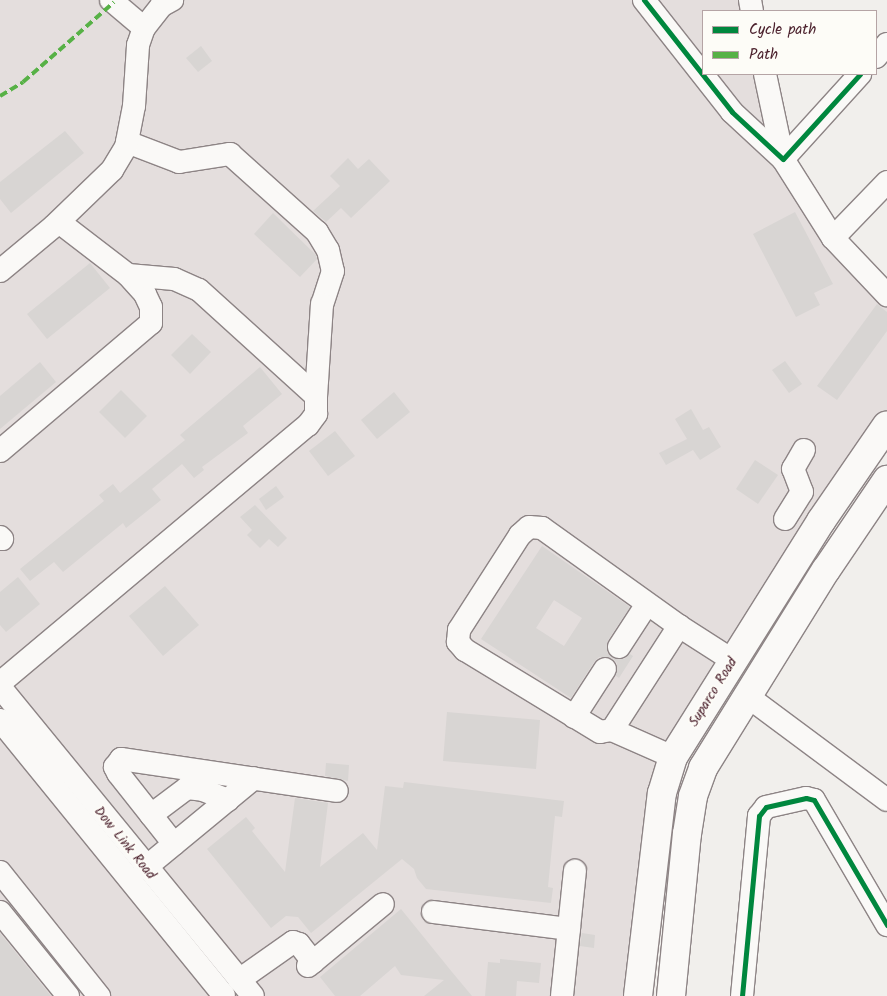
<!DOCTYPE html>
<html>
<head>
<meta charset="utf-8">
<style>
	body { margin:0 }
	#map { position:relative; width:887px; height:996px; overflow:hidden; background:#f1efec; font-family:Kalam,sans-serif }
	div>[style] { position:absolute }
	.built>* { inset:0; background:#e4dedd }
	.building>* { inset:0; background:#d8d5d3 }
	.roads { filter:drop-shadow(1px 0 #8d8485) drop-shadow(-1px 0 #8d8485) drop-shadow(0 1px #8d8485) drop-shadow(0 -1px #8d8485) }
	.minor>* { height:22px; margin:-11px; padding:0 11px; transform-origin:11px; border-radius:11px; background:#faf9f7 }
	.major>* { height:28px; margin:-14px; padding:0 14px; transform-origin:14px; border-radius:14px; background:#faf9f7 }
	.quiet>* { height:4px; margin-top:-2px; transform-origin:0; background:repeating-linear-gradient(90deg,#57b146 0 8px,transparent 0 12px) }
	.cycleway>* { height:5px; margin:-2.5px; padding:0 2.5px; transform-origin:2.5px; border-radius:2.5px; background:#00873e }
	span { translate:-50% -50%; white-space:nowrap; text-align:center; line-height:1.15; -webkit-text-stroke:4px #fdfcf7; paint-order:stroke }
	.street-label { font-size:14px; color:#4a1f2b }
	.legend { position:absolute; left:702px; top:10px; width:175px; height:65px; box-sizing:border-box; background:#fdfcf7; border:1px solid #b5a4a5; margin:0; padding:6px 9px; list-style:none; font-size:15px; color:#4a1f2b }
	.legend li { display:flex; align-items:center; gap:10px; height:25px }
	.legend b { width:25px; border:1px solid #b5a4a5 }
</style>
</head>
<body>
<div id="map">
	<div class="built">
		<i style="clip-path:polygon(0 0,747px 0,750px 11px,703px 11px,703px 74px,768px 74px,785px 154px,887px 299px,887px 425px,671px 758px,642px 996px,0 996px)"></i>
	</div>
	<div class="building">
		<i style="clip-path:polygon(201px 46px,212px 61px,198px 72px,186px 58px)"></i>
		<i style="clip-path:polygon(65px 131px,84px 153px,11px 213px,0 199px,0 182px)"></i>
		<i style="clip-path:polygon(348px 158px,358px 169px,369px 159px,390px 181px,351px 218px,341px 208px,326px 222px,313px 211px,340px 186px,330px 176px)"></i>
		<i style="clip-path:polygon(795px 212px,833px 284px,814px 293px,820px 305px,796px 317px,753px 234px)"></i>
		<i style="clip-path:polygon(273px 213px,316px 255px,317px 259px,300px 277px,254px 234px)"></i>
		<i style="clip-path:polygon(90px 263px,110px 288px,47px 339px,27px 314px)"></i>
		<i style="clip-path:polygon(877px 304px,887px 312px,887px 331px,837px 400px,817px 386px)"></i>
		<i style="clip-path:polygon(192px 334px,211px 352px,190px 374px,171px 355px)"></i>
		<i style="clip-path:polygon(785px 361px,802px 384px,789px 393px,772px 370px)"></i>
		<i style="clip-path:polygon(40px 362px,56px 382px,0 429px,0 396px)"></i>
		<i style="clip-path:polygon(260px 367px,282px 394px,243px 426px,248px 433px,202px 467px,204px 470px,194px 478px,182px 464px,152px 489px,161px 500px,126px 528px,123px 523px,63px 572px,54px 562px,30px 581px,20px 569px,104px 501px,99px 495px,113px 484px,120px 493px,185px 440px,180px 435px)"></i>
		<i style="clip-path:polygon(121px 390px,147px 416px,125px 438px,99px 412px)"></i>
		<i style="clip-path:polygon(394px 392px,410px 412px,377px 439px,361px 420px)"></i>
		<i style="clip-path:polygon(691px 409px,703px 430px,709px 427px,721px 447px,700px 460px,693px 450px,666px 465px,659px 453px,687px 439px,675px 419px)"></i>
		<i style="clip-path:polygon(335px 431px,355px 456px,328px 476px,309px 451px)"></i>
		<i style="clip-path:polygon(755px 460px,778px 475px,758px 504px,736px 489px)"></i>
		<i style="clip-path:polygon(276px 486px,284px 497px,266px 510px,259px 499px)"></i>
		<i style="clip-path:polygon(255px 505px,287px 538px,278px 547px,269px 539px,260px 548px,247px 535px,252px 530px,240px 517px)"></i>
		<i style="clip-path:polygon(evenodd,542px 546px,630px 607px,608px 640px,607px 652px,612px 658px,599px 657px,594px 662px,571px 698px,481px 639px,542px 546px,554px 600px,582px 618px,564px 646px,536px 628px,554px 600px)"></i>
		<i style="clip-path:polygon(18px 577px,40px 604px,6px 632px,0 625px,0 592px)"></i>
		<i style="clip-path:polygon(165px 586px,199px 625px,163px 656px,129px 616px)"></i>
		<i style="clip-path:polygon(630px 654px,633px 656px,619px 678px,616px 676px,617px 663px,612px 658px,624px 659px)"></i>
		<i style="clip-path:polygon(447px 712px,540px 720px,536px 769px,443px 761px)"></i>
		<i style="clip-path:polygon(326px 763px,349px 765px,348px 781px,325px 776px)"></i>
		<i style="clip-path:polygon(404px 782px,564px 801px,562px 817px,555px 816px,548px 887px,553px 888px,551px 903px,426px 889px,417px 878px,414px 869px,402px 859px,311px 933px,298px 917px,286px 916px,271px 928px,207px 849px,246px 817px,255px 828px,252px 831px,285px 872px,295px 798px,328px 803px,320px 867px,363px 833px,377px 850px,385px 786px,403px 788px)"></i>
		<i style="clip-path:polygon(401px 909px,452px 972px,472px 996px,424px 996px,444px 980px,401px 975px,395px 966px,360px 996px,335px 996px,320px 977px)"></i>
		<i style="clip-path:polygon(0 933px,51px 996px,0 996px)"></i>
		<i style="clip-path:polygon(582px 933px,595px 935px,594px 948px,580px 946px)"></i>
		<i style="clip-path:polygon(500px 959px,541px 963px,539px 983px,517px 981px,516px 996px,485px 996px,488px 962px,500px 963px)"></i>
	</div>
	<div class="roads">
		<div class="minor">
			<i style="left:111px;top:0;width:43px;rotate:40.3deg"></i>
			<i style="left:644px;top:0;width:142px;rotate:51.8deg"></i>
			<i style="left:732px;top:112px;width:69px;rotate:42.7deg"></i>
			<i style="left:783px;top:159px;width:115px;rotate:-47.8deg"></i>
			<i style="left:750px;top:0;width:11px;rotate:80deg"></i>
			<i style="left:876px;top:57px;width:17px;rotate:-50deg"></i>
			<i style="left:765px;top:74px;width:87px;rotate:78deg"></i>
			<i style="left:783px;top:159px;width:93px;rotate:57.7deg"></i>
			<i style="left:833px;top:238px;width:79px;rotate:46.5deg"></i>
			<i style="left:127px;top:142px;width:56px;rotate:21deg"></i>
			<i style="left:179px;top:162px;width:52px;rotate:-8.9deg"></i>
			<i style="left:230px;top:154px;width:117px;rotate:41.9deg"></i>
			<i style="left:317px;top:232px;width:21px;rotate:59deg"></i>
			<i style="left:328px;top:250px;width:22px;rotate:77deg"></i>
			<i style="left:333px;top:271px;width:35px;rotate:108deg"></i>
			<i style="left:322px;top:304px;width:92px;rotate:93.7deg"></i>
			<i style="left:833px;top:238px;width:78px;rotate:-46deg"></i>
			<i style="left:0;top:271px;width:70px;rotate:-39.8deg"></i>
			<i style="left:54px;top:226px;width:81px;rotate:-44deg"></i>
			<i style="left:112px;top:170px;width:27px;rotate:-59deg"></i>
			<i style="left:126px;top:147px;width:42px;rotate:-79deg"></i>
			<i style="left:134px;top:106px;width:61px;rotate:-86.2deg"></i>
			<i style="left:138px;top:45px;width:18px;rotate:-71deg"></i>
			<i style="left:144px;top:28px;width:28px;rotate:-52deg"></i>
			<i style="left:161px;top:6px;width:13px;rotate:-29deg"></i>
			<i style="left:0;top:451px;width:198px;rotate:-40.3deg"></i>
			<i style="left:151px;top:323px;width:16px;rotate:-90deg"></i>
			<i style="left:151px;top:307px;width:14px;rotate:-115deg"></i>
			<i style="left:145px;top:294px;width:25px;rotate:-132deg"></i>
			<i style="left:128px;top:275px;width:87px;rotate:-142.5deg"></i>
			<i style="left:785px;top:519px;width:32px;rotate:-58deg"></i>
			<i style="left:802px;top:492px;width:25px;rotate:-111deg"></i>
			<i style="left:793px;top:469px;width:22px;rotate:-60deg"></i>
			<i style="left:0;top:537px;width:3px;rotate:45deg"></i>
			<i style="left:619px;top:647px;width:51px;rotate:-56.9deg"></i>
			<i style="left:0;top:683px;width:402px;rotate:-40deg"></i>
			<i style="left:308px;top:425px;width:14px;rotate:-54deg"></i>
			<i style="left:316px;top:414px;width:18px;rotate:-90deg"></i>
			<i style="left:316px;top:396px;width:158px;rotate:-137.8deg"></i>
			<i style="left:199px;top:290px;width:27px;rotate:-156deg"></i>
			<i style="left:174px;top:279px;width:46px;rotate:-175deg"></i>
			<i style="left:0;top:687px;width:399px;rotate:50.7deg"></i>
			<i style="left:747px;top:696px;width:174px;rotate:36.6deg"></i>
			<i style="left:574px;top:717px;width:57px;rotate:-57.1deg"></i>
			<i style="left:0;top:720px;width:355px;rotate:50.9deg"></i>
			<i style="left:612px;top:730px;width:12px;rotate:171deg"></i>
			<i style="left:600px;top:732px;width:158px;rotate:-148.7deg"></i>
			<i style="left:465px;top:650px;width:11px;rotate:-131deg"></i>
			<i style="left:458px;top:642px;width:12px;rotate:-85deg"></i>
			<i style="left:459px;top:630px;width:113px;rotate:-57.3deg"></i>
			<i style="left:520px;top:535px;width:12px;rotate:-42deg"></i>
			<i style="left:529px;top:527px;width:13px;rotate:4deg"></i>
			<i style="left:542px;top:528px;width:168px;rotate:35.6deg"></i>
			<i style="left:673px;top:757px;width:67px;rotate:-156.1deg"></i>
			<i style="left:612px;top:730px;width:124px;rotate:-57.2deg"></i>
			<i style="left:679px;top:626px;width:63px;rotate:32.7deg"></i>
			<i style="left:151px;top:815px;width:45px;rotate:-36.9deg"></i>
			<i style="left:187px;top:788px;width:16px;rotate:7deg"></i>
			<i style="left:203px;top:790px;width:27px;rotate:22deg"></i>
			<i style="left:174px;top:844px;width:90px;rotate:-128.3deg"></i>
			<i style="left:118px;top:773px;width:7px;rotate:-117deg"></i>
			<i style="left:115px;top:767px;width:10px;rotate:-53deg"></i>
			<i style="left:121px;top:759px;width:218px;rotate:8.4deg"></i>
			<i style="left:145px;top:868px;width:141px;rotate:-39.5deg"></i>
			<i style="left:0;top:872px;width:159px;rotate:51.4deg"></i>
			<i style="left:0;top:912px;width:108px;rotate:51deg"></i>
			<i style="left:433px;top:912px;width:137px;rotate:7.1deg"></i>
			<i style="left:308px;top:966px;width:97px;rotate:-39.6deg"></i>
			<i style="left:239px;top:980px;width:66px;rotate:-35.1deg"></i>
			<i style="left:293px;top:942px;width:6px;rotate:18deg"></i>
			<i style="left:299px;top:944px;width:23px;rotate:52deg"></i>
			<i style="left:562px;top:996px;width:126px;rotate:-84.1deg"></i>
			<i style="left:742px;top:996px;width:181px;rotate:-84.6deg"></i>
			<i style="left:759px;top:816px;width:11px;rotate:-52deg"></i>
			<i style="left:766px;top:807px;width:41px;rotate:-12.7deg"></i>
			<i style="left:806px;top:798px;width:8px;rotate:14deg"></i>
			<i style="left:814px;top:800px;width:145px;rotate:59.7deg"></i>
		</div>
		<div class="major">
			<i style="left:638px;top:996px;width:204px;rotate:-83.3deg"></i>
			<i style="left:662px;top:793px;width:38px;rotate:-73deg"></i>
			<i style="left:673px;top:757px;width:279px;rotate:-57.9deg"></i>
			<i style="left:821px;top:521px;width:116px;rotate:-55.5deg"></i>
			<i style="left:671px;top:996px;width:163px;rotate:-84.4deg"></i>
			<i style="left:687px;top:834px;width:38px;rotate:-81deg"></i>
			<i style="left:693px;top:796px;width:30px;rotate:-70deg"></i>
			<i style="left:703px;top:768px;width:233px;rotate:-58.2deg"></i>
			<i style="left:826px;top:570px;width:109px;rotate:-55.9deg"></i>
		</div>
	</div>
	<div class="quiet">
		<i style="left:0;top:96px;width:27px;rotate:-31deg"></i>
		<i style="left:23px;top:82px;width:121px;rotate:-41.3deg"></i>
	</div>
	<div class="cycleway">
		<i style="left:644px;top:0;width:142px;rotate:51.8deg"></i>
		<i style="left:732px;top:112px;width:69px;rotate:42.7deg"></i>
		<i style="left:783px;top:159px;width:115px;rotate:-47.8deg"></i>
		<i style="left:742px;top:996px;width:181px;rotate:-84.6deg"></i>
		<i style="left:759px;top:816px;width:11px;rotate:-52deg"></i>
		<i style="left:766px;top:807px;width:41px;rotate:-12.7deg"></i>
		<i style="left:806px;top:798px;width:8px;rotate:14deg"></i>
		<i style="left:814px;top:800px;width:145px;rotate:59.7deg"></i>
	</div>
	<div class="street-label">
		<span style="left:713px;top:692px;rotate:-58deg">Suparco Road</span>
		<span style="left:125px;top:843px;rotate:51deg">Dow Link Road</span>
	</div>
	<ul class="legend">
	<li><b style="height:6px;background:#00873e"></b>Cycle path</li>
	<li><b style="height:6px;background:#57b146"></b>Path</li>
	</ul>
</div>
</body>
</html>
